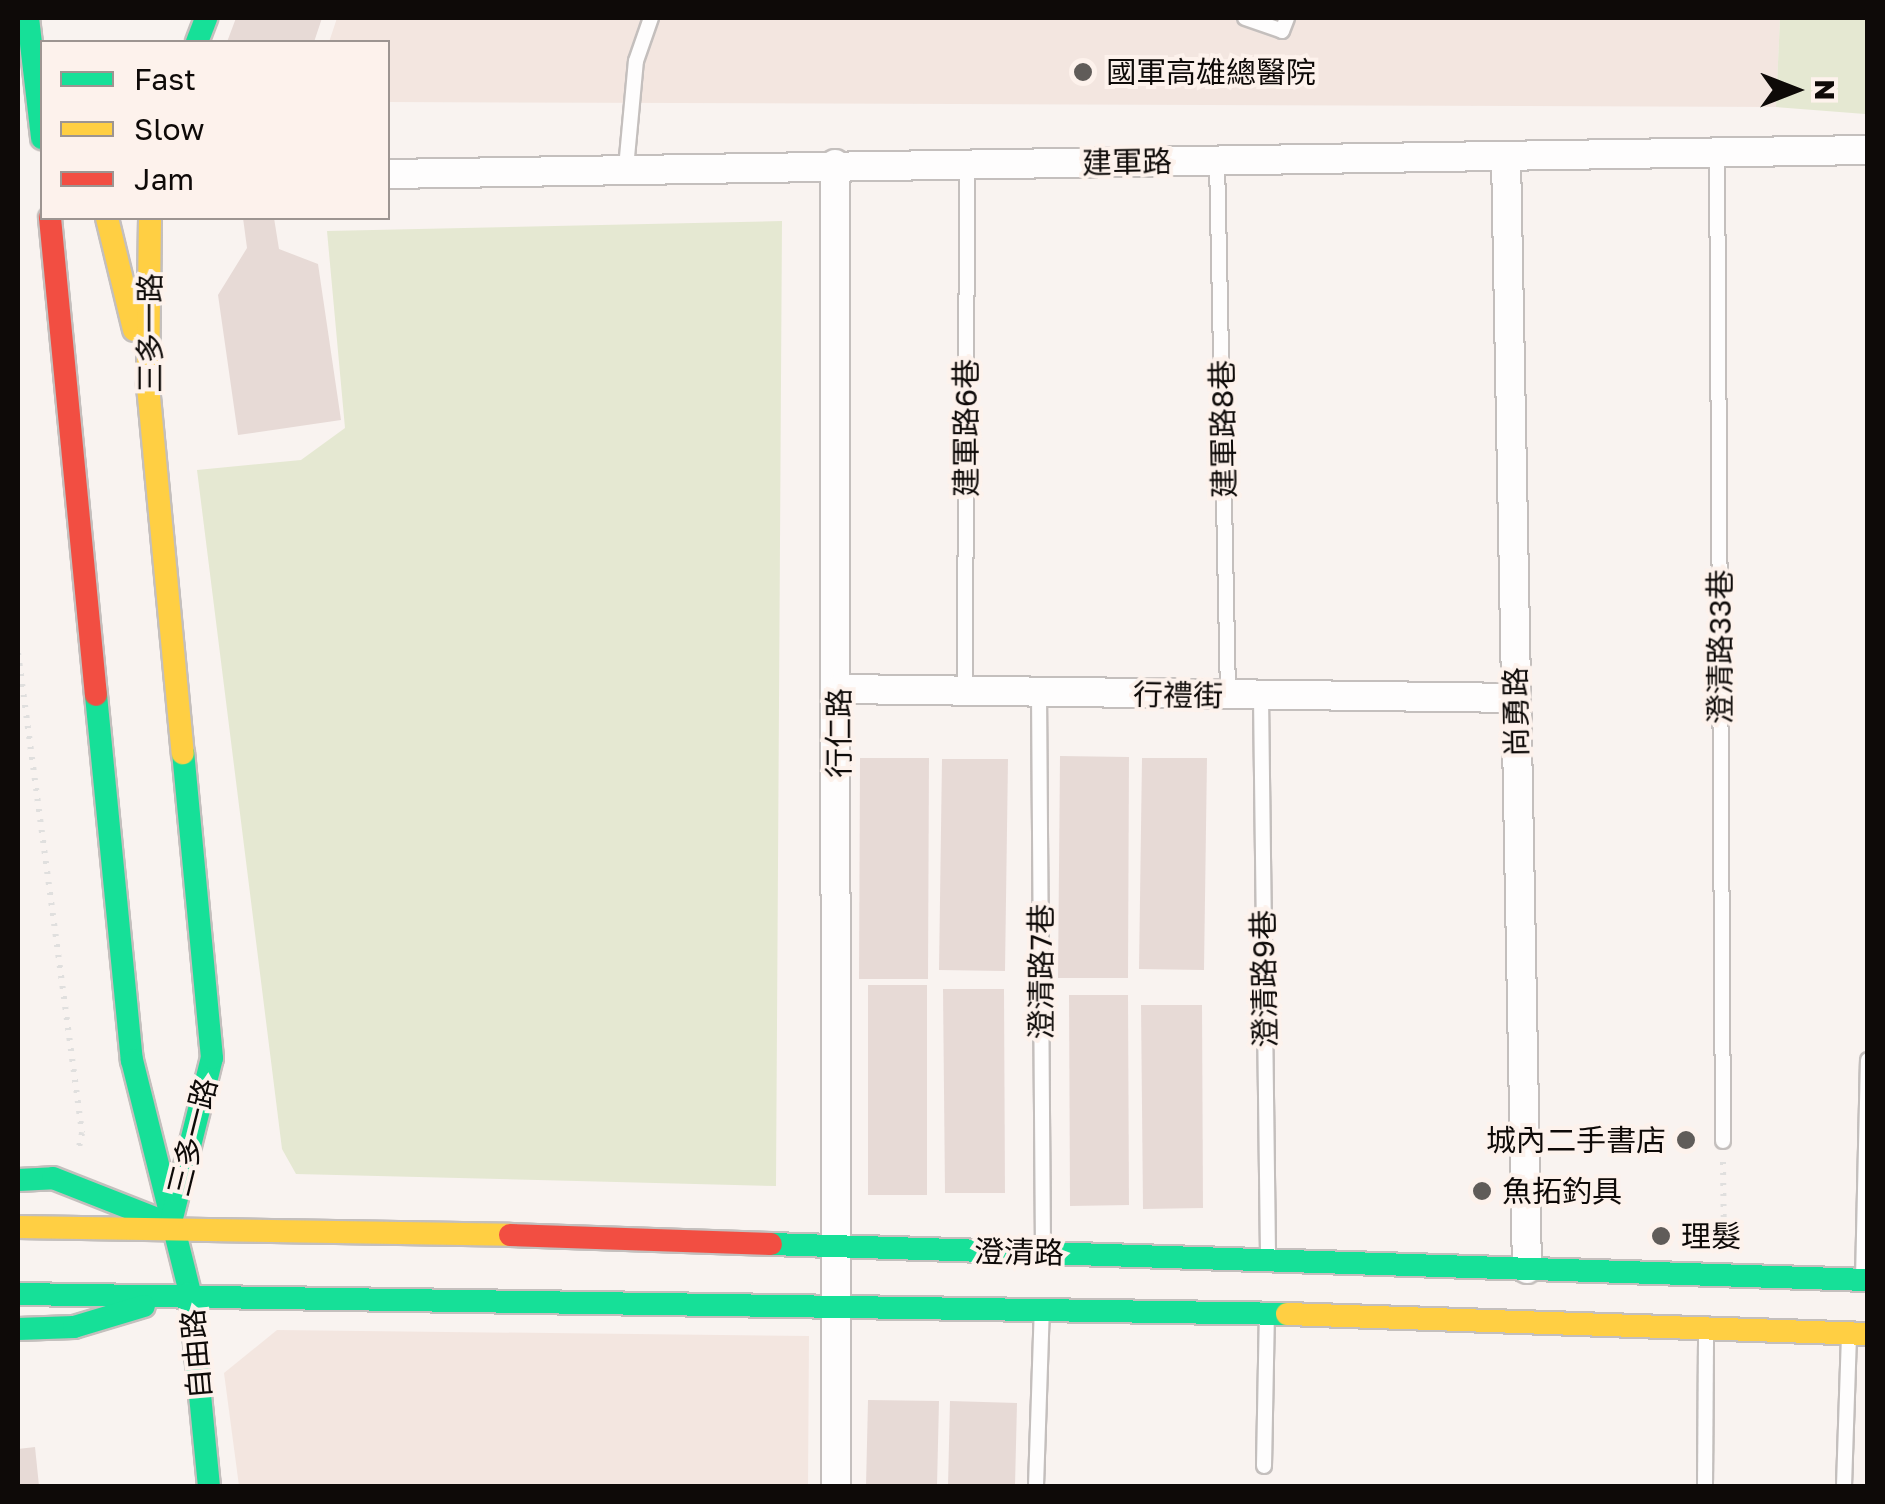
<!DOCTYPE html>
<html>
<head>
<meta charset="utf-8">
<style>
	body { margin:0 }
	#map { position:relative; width:1885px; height:1504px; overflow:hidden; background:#f9f3f0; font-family:"Golos Text","Noto Sans TC",sans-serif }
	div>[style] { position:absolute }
	.built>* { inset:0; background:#f3e6e0 }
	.green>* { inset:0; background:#e5e8d2 }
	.building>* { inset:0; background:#e7dad6 }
	.path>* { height:6px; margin-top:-3px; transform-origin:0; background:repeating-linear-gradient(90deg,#e0dfde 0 2.5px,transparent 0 10.5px) }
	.roads { filter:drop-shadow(2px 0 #c4bfbd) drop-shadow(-2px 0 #c4bfbd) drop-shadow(0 2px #c4bfbd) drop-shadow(0 -2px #c4bfbd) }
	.lane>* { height:14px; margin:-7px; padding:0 7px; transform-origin:7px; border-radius:7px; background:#fefdfd }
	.street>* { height:28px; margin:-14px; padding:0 14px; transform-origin:14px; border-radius:14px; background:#fefdfd }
	.fast>* { height:22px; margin:-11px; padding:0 11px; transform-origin:11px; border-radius:11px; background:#16e098 }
	.slow>* { height:22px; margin:-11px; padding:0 11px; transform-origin:11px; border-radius:11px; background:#ffcf43 }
	.jam>* { height:22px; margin:-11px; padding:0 11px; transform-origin:11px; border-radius:11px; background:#f24e42 }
	.dots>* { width:28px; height:28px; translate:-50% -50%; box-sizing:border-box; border:5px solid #fdf2ec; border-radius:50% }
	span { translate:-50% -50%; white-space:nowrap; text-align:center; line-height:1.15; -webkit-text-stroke:8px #fdf2ec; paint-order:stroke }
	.poi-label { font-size:30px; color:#0e0a08 }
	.left { translate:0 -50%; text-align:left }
	.right { translate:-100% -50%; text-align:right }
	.street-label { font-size:30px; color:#0e0a08 }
	.frame { position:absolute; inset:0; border:20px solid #0e0a08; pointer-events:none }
	.legend { position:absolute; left:40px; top:40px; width:350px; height:180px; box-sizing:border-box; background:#fdf2ec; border:2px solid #9d9591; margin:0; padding:12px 18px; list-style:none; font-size:30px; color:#0e0a08 }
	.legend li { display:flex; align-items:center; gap:20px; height:50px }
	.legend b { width:50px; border:2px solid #9d9591 }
	.north { position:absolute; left:1745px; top:40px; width:100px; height:100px; -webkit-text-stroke:8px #fdf2ec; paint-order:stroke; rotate:90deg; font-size:28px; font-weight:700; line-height:40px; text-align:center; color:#0e0a08 }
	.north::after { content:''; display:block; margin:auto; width:35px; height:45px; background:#0e0a08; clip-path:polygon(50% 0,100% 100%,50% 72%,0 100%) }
</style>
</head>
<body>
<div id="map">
	<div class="built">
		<i style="clip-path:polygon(337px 18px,1780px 18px,1776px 107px,388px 102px,388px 42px,329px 42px)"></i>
		<i style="clip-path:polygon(277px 1330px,809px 1336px,808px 1486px,239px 1486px,224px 1373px)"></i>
	</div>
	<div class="green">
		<i style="clip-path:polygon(1780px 18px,1867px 18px,1865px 114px,1776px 107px)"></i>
		<i style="clip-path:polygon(782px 221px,776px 1186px,296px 1174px,282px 1149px,197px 470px,301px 460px,345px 428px,327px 231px)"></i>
	</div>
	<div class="building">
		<i style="clip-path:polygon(236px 18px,322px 18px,314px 42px,227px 42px)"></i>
		<i style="clip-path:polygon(243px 218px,274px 218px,279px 249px,318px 264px,341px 420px,238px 435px,218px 295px,247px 248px)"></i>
		<i style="clip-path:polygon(1060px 756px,1129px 757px,1128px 978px,1058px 978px)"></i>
		<i style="clip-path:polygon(860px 758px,929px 758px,928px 979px,859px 979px)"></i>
		<i style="clip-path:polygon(1142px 758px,1207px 758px,1204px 970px,1139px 969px)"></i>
		<i style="clip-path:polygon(942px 759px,1008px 759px,1005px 971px,939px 970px)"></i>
		<i style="clip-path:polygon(868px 985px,927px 985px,927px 1195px,868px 1195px)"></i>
		<i style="clip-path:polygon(943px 989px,1004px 989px,1005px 1193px,945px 1193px)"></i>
		<i style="clip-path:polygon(1069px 995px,1128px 995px,1129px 1205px,1070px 1206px)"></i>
		<i style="clip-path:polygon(1141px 1005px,1202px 1005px,1203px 1208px,1143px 1209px)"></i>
		<i style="clip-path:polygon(868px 1400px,939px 1401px,937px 1486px,866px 1486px)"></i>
		<i style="clip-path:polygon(950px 1401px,1017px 1403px,1015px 1486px,948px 1486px)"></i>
		<i style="clip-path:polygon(35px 1447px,39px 1486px,18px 1486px,18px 1449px)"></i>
	</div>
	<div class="path">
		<i style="left:18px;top:653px;width:484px;rotate:82.4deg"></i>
		<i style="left:82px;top:1133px;width:19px;rotate:102deg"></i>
		<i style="left:1723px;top:1162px;width:78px;rotate:89.3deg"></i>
	</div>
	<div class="roads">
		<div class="lane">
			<i style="left:1245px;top:18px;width:39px;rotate:19deg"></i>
			<i style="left:1282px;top:31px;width:14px;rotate:-69deg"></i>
			<i style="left:1717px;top:153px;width:988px;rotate:89.65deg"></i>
			<i style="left:1217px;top:160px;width:536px;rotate:88.82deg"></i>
			<i style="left:626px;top:168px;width:107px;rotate:-84.7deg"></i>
			<i style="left:636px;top:61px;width:46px;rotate:-70.8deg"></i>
			<i style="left:965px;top:692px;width:527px;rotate:-89.78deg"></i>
			<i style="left:1039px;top:692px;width:559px;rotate:89.59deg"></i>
			<i style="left:1261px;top:697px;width:559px;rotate:89.28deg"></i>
			<i style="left:1863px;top:1279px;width:219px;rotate:-88.7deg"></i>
			<i style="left:1264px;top:1466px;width:150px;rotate:-88.9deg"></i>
			<i style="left:1036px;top:1486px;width:180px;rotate:-88.1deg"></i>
			<i style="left:1705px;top:1486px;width:157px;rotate:-89.6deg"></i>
			<i style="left:1844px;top:1486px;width:149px;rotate:-88.1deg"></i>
		</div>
		<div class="street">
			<i style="left:1506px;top:156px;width:1113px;rotate:88.92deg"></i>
			<i style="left:835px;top:164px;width:1322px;rotate:89.96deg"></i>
			<i style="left:388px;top:174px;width:1480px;rotate:-0.93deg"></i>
			<i style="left:840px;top:689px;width:676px;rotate:0.76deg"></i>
		</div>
		<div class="fast">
			<i style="left:28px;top:18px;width:121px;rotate:83.3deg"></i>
			<i style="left:197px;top:42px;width:26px;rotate:-69deg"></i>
			<i style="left:96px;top:695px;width:367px;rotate:84.4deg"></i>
			<i style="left:132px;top:1060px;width:240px;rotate:76deg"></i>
			<i style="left:190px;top:1293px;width:194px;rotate:84.4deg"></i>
			<i style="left:18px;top:1180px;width:35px;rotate:-3deg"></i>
			<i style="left:53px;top:1178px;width:110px;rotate:21.4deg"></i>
			<i style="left:171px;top:1222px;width:169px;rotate:-76deg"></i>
			<i style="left:212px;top:1058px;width:306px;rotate:-95.4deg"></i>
			<i style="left:771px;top:1244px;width:1098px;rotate:1.88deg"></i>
			<i style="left:18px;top:1294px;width:1269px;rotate:0.9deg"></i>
			<i style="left:18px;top:1329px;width:56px;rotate:-2deg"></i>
			<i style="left:74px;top:1327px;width:73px;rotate:-16.7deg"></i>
		</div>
		<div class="slow">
			<i style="left:107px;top:218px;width:115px;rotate:76.4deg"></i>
			<i style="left:150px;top:218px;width:168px;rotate:90.7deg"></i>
			<i style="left:148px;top:386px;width:369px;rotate:84.6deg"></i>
			<i style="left:18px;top:1227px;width:492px;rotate:0.9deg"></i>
			<i style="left:1287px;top:1314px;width:581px;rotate:1.97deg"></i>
		</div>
		<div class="jam">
			<i style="left:50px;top:218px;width:479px;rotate:84.5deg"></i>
			<i style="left:510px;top:1235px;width:261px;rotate:2deg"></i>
		</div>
	</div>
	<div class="dots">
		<i style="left:1083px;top:72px;background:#605c59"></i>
		<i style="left:1686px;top:1140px;background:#605c59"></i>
		<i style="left:1482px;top:1191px;background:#605c59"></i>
		<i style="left:1661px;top:1236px;background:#605c59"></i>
	</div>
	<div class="poi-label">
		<span class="left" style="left:1106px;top:72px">國軍高雄總醫院</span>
		<span class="right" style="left:1666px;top:1140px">城內二手書店</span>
		<span class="left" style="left:1502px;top:1191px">魚拓釣具</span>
		<span class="left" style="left:1681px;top:1236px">理髮</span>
	</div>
	<div class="street-label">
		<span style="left:1127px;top:162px;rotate:-1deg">建軍路</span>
		<span style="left:150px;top:333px;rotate:-90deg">三多一路</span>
		<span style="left:966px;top:428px;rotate:-90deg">建軍路6巷</span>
		<span style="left:1223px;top:429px;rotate:-91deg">建軍路8巷</span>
		<span style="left:1720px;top:647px;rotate:-90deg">澄清路33巷</span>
		<span style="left:1178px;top:695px;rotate:1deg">行禮街</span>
		<span style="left:1516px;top:712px;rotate:-91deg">尚勇路</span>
		<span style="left:839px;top:733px;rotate:-90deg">行仁路</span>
		<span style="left:1041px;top:972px;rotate:-90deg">澄清路7巷</span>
		<span style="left:1264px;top:979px;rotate:-91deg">澄清路9巷</span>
		<span style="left:192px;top:1137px;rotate:-76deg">三多一路</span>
		<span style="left:1019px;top:1252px;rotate:1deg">澄清路</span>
		<span style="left:196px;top:1354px;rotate:-95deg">自由路</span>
	</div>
	<div class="frame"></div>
	<ul class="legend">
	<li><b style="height:12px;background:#16e098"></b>Fast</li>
	<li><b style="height:12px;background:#ffcf43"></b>Slow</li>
	<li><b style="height:12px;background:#f24e42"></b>Jam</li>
	</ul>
	<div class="north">N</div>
</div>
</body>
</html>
